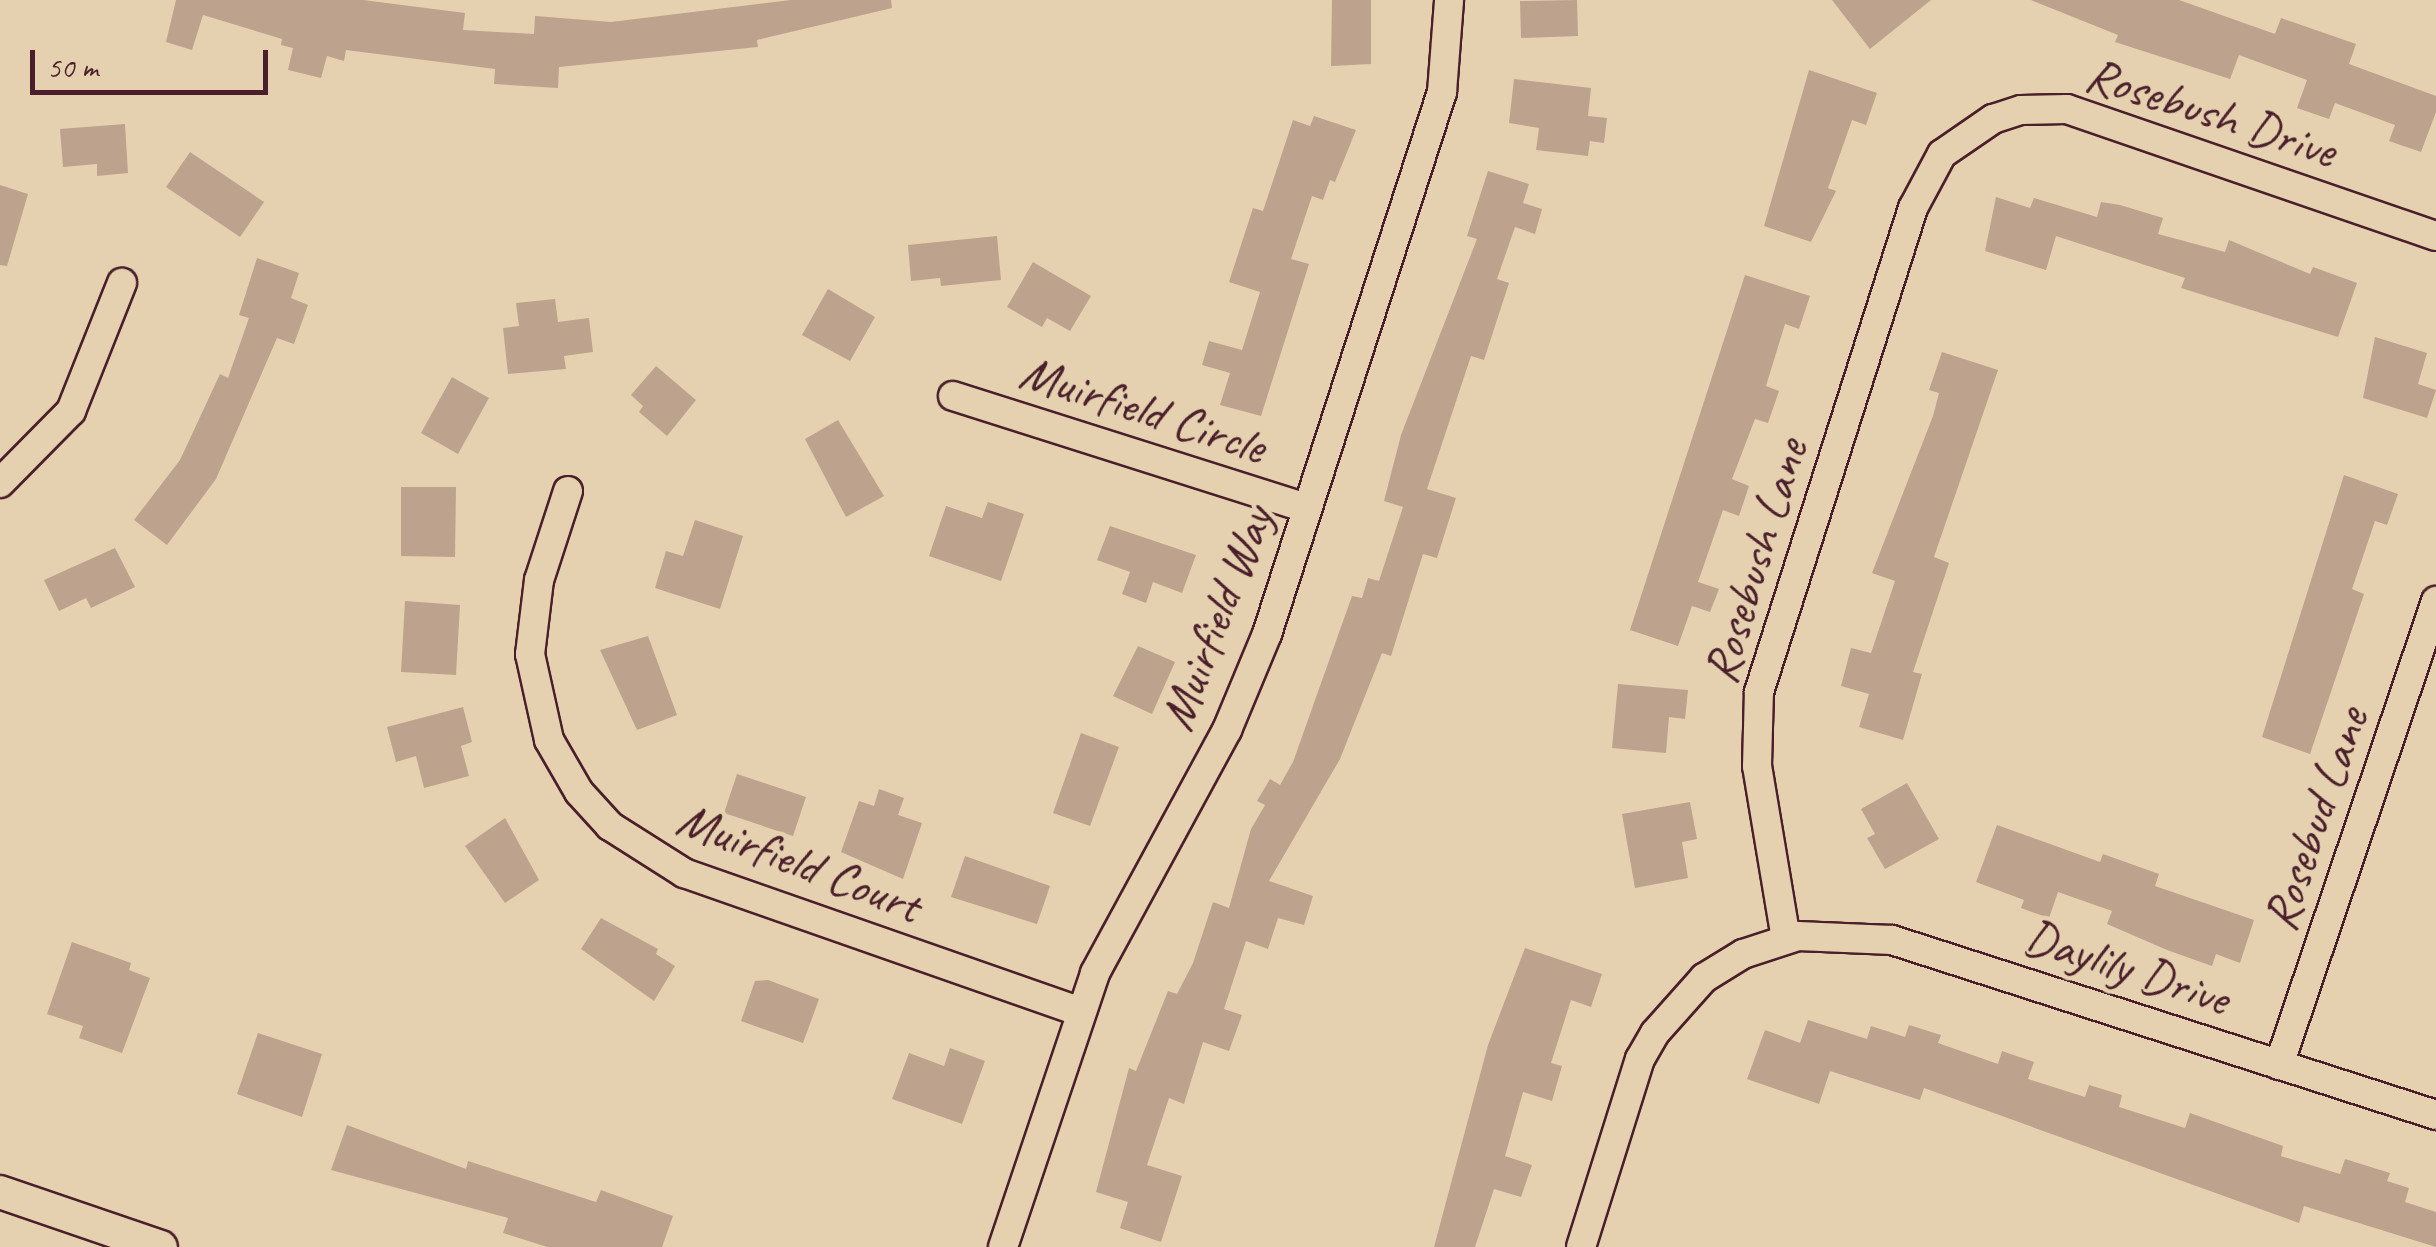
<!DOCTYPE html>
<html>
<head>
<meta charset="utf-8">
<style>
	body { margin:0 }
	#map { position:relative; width:2436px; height:1247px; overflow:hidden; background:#e5d1af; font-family:Caveat,sans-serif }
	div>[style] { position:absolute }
	.building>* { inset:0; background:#bda28d }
	.roads { filter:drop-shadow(2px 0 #4a1f2b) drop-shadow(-2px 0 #4a1f2b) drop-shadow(0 2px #4a1f2b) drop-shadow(0 -2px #4a1f2b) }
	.minor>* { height:28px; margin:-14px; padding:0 14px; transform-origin:14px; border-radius:14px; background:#e5d1af }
	.tertiary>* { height:32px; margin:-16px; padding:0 16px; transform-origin:16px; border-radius:16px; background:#e5d1af }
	span { translate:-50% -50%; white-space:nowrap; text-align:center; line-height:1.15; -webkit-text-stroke:9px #e5d1af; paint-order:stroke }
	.street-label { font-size:50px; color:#4a1f2b }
	.scale { position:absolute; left:30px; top:50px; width:238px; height:45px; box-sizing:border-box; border:5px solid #4a1f2b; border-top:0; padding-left:12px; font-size:30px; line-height:35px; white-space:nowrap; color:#4a1f2b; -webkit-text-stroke:8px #e5d1af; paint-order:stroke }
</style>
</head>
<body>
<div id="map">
	<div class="building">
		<i style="clip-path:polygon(176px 0,363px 0,465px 13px,463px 30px,534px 34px,535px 16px,611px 22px,791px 0,891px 0,892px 8px,757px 40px,758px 47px,559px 67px,558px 88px,494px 84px,495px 69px,346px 50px,344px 61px,327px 56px,321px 78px,288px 70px,293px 48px,281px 45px,282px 39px,203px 15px,192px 50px,166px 42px)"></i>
		<i style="clip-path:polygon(1332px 0,1371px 0,1371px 64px,1331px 66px)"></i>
		<i style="clip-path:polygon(1577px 0,1578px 36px,1521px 38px,1520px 1px)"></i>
		<i style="clip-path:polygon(1832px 0,1931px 0,1870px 49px)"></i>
		<i style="clip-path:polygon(2031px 0,2179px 0,2275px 34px,2281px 18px,2356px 44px,2349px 64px,2436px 96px,2436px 112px,2421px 152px,2389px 141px,2395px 125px,2335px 103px,2329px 119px,2297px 108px,2307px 80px,2239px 55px,2230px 79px,2115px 42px,2118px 35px)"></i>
		<i style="clip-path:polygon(1809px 70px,1877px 93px,1866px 125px,1852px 120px,1828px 188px,1836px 191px,1811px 242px,1764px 226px)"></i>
		<i style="clip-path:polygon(1514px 79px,1591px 88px,1588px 116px,1607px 118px,1604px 143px,1590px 141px,1588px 156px,1536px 150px,1539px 128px,1509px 123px)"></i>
		<i style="clip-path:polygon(1314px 116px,1356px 130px,1335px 182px,1330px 180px,1323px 200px,1312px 196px,1291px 259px,1309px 264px,1261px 416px,1220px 405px,1230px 373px,1202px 365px,1209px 341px,1242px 350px,1260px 292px,1229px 282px,1253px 208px,1263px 211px,1293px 120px,1310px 126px)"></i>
		<i style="clip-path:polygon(125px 124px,128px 173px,97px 176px,97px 164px,63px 167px,60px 129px)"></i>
		<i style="clip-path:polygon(190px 152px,264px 202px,240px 237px,166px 187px)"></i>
		<i style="clip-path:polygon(1488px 171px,1529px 184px,1523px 203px,1542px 209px,1535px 234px,1515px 227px,1497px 279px,1509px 283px,1484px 360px,1471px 356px,1427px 489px,1456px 498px,1437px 558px,1423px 554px,1391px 656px,1382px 653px,1340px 759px,1269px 881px,1313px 896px,1304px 925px,1278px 918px,1268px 949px,1246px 941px,1224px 1009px,1242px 1015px,1229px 1051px,1203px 1042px,1184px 1104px,1169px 1098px,1147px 1165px,1182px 1176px,1161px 1242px,1120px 1228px,1128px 1202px,1096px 1192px,1129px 1068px,1136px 1071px,1168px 991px,1177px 994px,1193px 963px,1213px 902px,1229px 908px,1251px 829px,1265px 805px,1257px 801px,1270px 779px,1280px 785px,1293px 762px,1352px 596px,1362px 598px,1368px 578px,1379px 581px,1403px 507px,1384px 501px,1401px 435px,1477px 239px,1467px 236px)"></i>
		<i style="clip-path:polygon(0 185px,28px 194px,7px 266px,0 265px)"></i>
		<i style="clip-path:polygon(1996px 197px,2030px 208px,2034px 198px,2097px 217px,2101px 202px,2120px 205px,2163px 218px,2158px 234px,2225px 252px,2229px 240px,2310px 274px,2313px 267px,2357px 283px,2338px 337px,2181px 288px,2185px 278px,2056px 236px,2046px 270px,1985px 251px)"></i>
		<i style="clip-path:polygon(997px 236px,1001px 280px,941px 286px,940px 278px,911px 281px,908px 245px)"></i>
		<i style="clip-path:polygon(257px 258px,299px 273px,291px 298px,308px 305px,294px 344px,277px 338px,216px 479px,167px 545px,134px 520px,180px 460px,220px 374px,228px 378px,249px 318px,239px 315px)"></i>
		<i style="clip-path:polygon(1033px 262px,1091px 296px,1070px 331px,1047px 318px,1042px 327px,1007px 307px)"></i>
		<i style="clip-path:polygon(1745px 275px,1810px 296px,1799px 329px,1785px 324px,1766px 386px,1779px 391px,1768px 423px,1755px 419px,1732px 479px,1749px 486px,1739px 516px,1723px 510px,1698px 582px,1719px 589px,1710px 612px,1692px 606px,1678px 646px,1630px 630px)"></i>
		<i style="clip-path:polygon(828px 289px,875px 317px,850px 361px,802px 335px)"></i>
		<i style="clip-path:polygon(555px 299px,558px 322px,589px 318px,593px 352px,564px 356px,566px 369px,508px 374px,503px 328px,519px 326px,516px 303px)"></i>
		<i style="clip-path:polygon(2375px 337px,2427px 353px,2418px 384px,2436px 390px,2427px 418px,2363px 398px)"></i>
		<i style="clip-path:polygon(1942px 352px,1998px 370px,1934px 557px,1949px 563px,1913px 672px,1922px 674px,1903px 740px,1859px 727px,1869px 694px,1841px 686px,1851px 648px,1871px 653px,1895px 581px,1872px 573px,1933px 416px,1939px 393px,1929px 390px)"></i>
		<i style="clip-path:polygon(656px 366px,696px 400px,667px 436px,639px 412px,643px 406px,631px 395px)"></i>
		<i style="clip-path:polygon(452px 377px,489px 398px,458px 454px,421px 433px)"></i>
		<i style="clip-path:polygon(838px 420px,884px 496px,846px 517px,805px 439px)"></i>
		<i style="clip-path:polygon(2344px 475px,2398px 494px,2387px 525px,2375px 521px,2352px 589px,2364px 594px,2310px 754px,2262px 737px)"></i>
		<i style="clip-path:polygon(401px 487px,456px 487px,455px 557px,401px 556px)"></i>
		<i style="clip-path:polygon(988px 502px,1024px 514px,1001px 581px,929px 556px,946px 506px,982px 518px)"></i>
		<i style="clip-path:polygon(695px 520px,743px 536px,720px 609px,655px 588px,666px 551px,683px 556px)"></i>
		<i style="clip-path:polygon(1110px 526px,1196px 555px,1182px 593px,1153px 582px,1146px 603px,1122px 594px,1130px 572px,1097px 560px)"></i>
		<i style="clip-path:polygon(115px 548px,135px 587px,91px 608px,86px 598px,59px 611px,44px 580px)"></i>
		<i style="clip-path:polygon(405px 601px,460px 605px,456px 675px,401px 672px)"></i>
		<i style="clip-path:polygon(648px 636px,677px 715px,637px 730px,600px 650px)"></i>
		<i style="clip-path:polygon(1138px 646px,1175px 662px,1152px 714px,1113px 696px)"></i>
		<i style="clip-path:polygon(1618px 684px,1688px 690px,1685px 719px,1669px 717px,1666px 753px,1612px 748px)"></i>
		<i style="clip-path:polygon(463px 707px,472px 742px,461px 746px,469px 776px,424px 788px,416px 756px,396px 762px,387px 727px)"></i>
		<i style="clip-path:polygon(1081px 733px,1119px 747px,1090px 826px,1053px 813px)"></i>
		<i style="clip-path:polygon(737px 774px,806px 797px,793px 836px,724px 813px)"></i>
		<i style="clip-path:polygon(1907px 783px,1939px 839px,1885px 869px,1867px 838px,1875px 834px,1861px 809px)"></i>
		<i style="clip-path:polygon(879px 789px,904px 798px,898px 815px,922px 823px,903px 879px,841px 852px,859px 801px,874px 806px)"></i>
		<i style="clip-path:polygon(1690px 802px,1697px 839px,1682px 842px,1688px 878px,1635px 888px,1622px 814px)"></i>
		<i style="clip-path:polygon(505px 818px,539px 880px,505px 903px,465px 846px)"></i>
		<i style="clip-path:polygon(1997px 825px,2100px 862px,2103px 854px,2159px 874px,2155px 886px,2254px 920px,2240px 963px,2216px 954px,2212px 966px,2167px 950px,2107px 924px,2112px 911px,2058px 892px,2049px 918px,2021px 908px,2024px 900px,1976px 882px)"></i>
		<i style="clip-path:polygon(965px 856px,1050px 886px,1037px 924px,951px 897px)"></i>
		<i style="clip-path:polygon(601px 918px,658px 949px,656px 954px,675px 966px,654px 1001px,581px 949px)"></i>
		<i style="clip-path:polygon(72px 942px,131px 963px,129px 970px,150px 978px,122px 1053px,79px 1038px,83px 1026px,47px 1014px)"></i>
		<i style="clip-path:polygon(1525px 948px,1602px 974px,1591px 1007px,1571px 1000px,1551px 1063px,1562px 1066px,1552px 1101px,1523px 1092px,1505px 1156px,1532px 1165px,1521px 1197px,1494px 1189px,1475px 1247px,1434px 1247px,1488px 1045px)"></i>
		<i style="clip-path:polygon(768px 980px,819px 999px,803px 1043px,741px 1021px,755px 981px)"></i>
		<i style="clip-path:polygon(1808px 1020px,1867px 1039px,1871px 1026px,1905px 1037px,1909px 1025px,1941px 1035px,1938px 1043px,1998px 1064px,2002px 1051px,2034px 1062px,2028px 1079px,2085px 1097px,2089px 1085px,2122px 1095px,2119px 1107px,2185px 1128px,2190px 1113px,2283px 1146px,2281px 1156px,2340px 1174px,2345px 1159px,2390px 1173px,2387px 1181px,2409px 1188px,2405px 1202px,2436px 1212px,2436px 1247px,2304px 1206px,2299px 1223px,1924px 1088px,1920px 1100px,1830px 1071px,1819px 1104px,1747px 1079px,1765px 1030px,1800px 1043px)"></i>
		<i style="clip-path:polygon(258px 1033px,322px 1054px,302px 1117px,237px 1094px)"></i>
		<i style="clip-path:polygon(950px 1048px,985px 1061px,962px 1124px,892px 1099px,909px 1053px,944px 1066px)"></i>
		<i style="clip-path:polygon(347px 1125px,466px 1169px,468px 1161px,596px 1202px,601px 1190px,673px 1216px,662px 1247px,547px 1247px,503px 1233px,508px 1218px,331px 1170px)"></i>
	</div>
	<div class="roads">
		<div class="minor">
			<i style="left:953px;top:396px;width:371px;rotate:17.6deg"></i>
			<i style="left:0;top:483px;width:101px;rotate:-45.4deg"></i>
			<i style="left:71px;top:411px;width:138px;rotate:-68.3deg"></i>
			<i style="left:568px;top:491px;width:94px;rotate:108deg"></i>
			<i style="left:539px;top:580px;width:75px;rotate:96.9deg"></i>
			<i style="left:530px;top:654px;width:88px;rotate:77.5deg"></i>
			<i style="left:549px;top:740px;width:60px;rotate:60deg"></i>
			<i style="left:579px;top:792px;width:46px;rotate:47.6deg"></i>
			<i style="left:610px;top:826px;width:88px;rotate:32.4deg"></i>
			<i style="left:684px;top:873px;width:418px;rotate:19.3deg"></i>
			<i style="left:1786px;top:939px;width:175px;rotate:-99.5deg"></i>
			<i style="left:1757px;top:766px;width:74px;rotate:-88.5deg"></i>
			<i style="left:1759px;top:692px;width:508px;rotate:-72.35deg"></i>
			<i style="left:1913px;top:208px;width:61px;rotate:-61.8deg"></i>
			<i style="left:1942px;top:154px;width:62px;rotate:-34.5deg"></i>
			<i style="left:1993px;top:119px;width:29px;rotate:-18deg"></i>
			<i style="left:2021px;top:110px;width:46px;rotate:-1.2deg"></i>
			<i style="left:2067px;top:109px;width:390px;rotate:19deg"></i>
			<i style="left:2279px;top:1065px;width:490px;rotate:-71.3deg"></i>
			<i style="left:1003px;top:1247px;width:289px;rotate:-71.4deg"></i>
			<i style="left:1095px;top:973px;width:277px;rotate:-61.5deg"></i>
			<i style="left:1227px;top:730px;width:104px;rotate:-67.4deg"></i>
			<i style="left:1267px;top:634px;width:570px;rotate:-72.11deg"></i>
			<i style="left:1442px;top:92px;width:92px;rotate:-85.6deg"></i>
			<i style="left:1581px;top:1247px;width:197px;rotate:-72.6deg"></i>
			<i style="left:1640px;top:1059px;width:30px;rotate:-60deg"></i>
			<i style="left:1655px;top:1033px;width:74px;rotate:-48.3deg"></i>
			<i style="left:1704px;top:978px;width:46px;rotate:-31.6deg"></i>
			<i style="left:1743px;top:954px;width:58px;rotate:-18.1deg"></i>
			<i style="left:1798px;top:936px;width:94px;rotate:2.4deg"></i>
			<i style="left:1892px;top:940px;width:571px;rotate:17.83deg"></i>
		</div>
		<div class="tertiary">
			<i style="left:0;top:1192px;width:170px;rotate:18.9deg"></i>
		</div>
	</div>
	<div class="street-label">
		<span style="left:2211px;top:112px;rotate:18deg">Rosebush Drive</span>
		<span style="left:1143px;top:409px;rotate:18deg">Muirfield Circle</span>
		<span style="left:1755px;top:561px;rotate:-73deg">Rosebush Lane</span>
		<span style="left:1216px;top:618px;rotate:-69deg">Muirfield Way</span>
		<span style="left:2315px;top:819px;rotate:-71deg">Rosebud Lane</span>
		<span style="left:799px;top:862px;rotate:21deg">Muirfield Court</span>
		<span style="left:2127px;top:967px;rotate:18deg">Daylily Drive</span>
	</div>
	<div class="scale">50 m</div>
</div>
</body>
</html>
